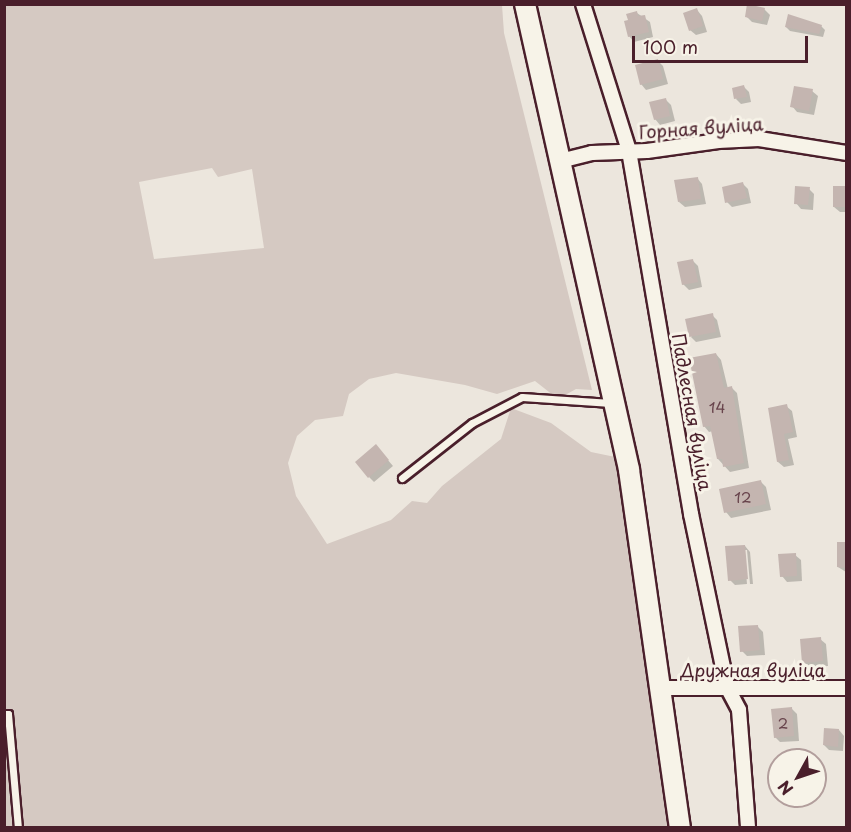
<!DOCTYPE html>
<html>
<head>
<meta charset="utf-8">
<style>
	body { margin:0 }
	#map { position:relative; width:851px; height:832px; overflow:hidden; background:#ece6dd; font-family:"Playpen Sans",sans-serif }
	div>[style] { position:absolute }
	.green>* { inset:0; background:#d5c9c2 }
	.shadow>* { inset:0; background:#0003 }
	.building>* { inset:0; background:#c4b5b0 }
	.roads { filter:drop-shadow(2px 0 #4a1f2b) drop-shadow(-2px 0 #4a1f2b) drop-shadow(0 2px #4a1f2b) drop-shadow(0 -2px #4a1f2b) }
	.lane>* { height:7px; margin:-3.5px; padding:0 3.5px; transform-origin:3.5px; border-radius:3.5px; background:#f7f3e8 }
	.street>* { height:14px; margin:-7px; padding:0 7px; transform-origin:7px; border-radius:7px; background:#f7f3e8 }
	.secondary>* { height:20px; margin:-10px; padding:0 10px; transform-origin:10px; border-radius:10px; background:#f7f3e8 }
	span { translate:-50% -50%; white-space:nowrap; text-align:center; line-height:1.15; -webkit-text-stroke:6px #f7f3e8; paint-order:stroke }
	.number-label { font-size:15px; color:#68444c }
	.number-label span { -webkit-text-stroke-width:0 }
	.street-label { font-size:18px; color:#4a1f2b }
	.frame { position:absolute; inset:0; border:6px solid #4a1f2b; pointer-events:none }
	.north { position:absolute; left:767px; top:748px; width:60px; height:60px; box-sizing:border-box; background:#f7f3e8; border:2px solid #b29e9c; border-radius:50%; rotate:230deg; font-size:16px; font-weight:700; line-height:24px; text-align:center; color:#4a1f2b }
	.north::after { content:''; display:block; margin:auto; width:21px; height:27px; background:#4a1f2b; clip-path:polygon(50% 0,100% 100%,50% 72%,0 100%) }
	.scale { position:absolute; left:632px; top:36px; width:176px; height:27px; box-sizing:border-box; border:3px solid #4a1f2b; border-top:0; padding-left:8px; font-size:18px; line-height:21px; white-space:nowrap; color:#4a1f2b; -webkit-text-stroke:4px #f7f3e8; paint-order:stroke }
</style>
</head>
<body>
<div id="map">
	<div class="green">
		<i style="clip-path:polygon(evenodd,5px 5px,502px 5px,504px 33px,592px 390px,576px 389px,558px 399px,535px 381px,497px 394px,465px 385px,396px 373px,369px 379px,349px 394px,343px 416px,315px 420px,297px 436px,288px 463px,296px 496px,327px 544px,391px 520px,412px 501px,427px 503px,442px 486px,501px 439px,511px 408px,551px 423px,591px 452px,620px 458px,673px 827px,5px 828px,5px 5px,212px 168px,218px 177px,252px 169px,264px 248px,154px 259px,139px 182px,212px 168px)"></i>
	</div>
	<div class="shadow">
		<i style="clip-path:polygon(764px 9px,770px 15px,767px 25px,752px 22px,746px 16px)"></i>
		<i style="clip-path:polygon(697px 10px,702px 16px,707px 32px,696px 35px,690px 30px)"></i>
		<i style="clip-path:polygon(637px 13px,650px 22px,653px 37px,634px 42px,629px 36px,629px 21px)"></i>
		<i style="clip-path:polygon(821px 26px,825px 30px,823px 37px,790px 31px,786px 27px)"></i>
		<i style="clip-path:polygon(658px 61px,663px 66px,668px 84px,646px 90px,641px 84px)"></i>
		<i style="clip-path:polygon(744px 87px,749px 92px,751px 102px,741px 104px,736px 99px)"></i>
		<i style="clip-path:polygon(812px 91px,818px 96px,814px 115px,797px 112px,792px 106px)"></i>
		<i style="clip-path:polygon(665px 99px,671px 105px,675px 121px,660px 125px,655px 119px)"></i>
		<i style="clip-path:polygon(697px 178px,702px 184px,706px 204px,685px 207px,679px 202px)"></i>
		<i style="clip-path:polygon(743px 184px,748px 189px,751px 203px,732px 207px,727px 202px)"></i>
		<i style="clip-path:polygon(846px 187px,846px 212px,840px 212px,834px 207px,834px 188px)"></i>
		<i style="clip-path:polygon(809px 189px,814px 194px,813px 210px,801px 209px,796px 203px)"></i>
		<i style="clip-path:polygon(692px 260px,698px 266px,702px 287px,689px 290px,683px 284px)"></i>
		<i style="clip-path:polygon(712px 315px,717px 320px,721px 337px,696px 342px,691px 337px)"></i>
		<i style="clip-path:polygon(716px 354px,721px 360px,728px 389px,732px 388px,737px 393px,749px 468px,730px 472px,718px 459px,713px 431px,709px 432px,704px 426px)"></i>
		<i style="clip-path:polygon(786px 406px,792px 411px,797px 437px,788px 439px,794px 465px,784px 467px,778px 462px)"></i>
		<i style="clip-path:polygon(381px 452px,393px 466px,374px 482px,369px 477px)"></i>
		<i style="clip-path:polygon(761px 482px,766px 487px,771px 510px,731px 518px,726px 512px)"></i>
		<i style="clip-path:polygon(839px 544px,846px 544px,846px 572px,838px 567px)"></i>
		<i style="clip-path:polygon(745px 546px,750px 552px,753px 584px,750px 584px,747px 550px,744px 550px,747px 584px,735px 585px,730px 580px)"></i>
		<i style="clip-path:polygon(795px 555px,801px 560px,802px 581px,787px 582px,782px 576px)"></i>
		<i style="clip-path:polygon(757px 626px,763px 632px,765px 655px,747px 656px,742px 651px)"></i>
		<i style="clip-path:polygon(820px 639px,826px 644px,828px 666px,809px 667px,804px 662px)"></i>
		<i style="clip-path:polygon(792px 709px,797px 714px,799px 741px,780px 742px,775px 737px)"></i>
		<i style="clip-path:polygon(839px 730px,844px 736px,843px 751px,829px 750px,824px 745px)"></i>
	</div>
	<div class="building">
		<i style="clip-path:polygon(747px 4px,765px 8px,762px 21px,745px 17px)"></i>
		<i style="clip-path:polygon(697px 8px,703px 26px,689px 31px,683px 13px)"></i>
		<i style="clip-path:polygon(637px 11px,638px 16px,645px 15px,649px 32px,628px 37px,624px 21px,628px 20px,626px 14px)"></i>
		<i style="clip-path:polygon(788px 14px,822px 25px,819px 34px,785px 27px)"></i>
		<i style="clip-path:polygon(658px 59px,663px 79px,640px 85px,635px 65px)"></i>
		<i style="clip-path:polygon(744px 85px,747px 97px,734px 99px,732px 88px)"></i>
		<i style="clip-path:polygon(794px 86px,813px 89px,809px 111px,790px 107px)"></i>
		<i style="clip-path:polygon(666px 98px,670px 116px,654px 120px,649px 102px)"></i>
		<i style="clip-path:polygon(698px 177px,701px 199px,678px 202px,674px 180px)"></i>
		<i style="clip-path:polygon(743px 182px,747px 198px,725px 203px,722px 187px)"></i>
		<i style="clip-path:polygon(795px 186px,810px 187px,808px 205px,794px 204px)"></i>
		<i style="clip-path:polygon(833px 186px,846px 186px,846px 207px,833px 207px)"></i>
		<i style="clip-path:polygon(693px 259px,698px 282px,682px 285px,677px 262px)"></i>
		<i style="clip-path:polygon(713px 313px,716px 332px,689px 337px,685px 319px)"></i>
		<i style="clip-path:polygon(716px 353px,724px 388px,732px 386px,744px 463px,723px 467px,722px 459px,717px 459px,710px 426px,703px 427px,689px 358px)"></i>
		<i style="clip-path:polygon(787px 404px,793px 432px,784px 434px,789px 460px,777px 462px,768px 408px)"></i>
		<i style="clip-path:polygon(376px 444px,389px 460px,368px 478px,355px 462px)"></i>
		<i style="clip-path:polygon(761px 480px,766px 504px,724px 513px,719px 489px)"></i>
		<i style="clip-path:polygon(837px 542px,846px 542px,846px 568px,837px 567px)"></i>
		<i style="clip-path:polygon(745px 545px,748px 579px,728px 581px,725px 546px)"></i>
		<i style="clip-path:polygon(796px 553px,797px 576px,780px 577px,778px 554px)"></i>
		<i style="clip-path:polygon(758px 625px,760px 650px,740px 652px,738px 626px)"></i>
		<i style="clip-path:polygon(821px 637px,823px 661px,802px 663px,800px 639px)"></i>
		<i style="clip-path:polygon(792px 707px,794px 736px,774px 738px,771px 709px)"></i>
		<i style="clip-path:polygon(824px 728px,839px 729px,838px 747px,823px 745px)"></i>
	</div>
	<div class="roads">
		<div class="lane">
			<i style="left:402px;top:478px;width:89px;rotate:-38.2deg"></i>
			<i style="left:472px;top:423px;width:56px;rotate:-27.5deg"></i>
			<i style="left:522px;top:397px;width:89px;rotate:3.9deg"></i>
			<i style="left:4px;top:714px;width:4px"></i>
			<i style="left:8px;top:714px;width:114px;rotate:85deg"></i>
		</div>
		<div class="street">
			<i style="left:583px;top:4px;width:154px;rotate:72.6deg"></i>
			<i style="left:629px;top:151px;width:368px;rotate:80.3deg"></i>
			<i style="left:691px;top:514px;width:177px;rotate:78.2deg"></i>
			<i style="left:727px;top:687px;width:26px;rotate:62deg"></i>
			<i style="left:739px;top:710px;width:118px;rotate:85.6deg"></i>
			<i style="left:560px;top:161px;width:33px;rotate:-14deg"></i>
			<i style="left:592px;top:153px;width:55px;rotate:-2.1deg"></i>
			<i style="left:647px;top:151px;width:72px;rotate:-8deg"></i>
			<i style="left:718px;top:141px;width:41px;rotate:-2.8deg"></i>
			<i style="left:759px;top:139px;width:88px;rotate:9.1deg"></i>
			<i style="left:660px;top:688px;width:186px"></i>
		</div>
		<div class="secondary">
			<i style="left:525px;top:4px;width:477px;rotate:77.4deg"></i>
			<i style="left:629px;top:470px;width:362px;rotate:81.9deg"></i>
		</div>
	</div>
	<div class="number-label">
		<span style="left:717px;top:407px">14</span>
		<span style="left:743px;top:497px">12</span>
		<span style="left:783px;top:723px">2</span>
	</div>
	<div class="street-label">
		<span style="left:701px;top:128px;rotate:-4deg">Горная вуліца</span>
		<span style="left:692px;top:412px;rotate:80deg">Падлесная вуліца</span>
		<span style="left:753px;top:670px">Дружная вуліца</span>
	</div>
	<div class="frame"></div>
	<div class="north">N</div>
	<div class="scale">100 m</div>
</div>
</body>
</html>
